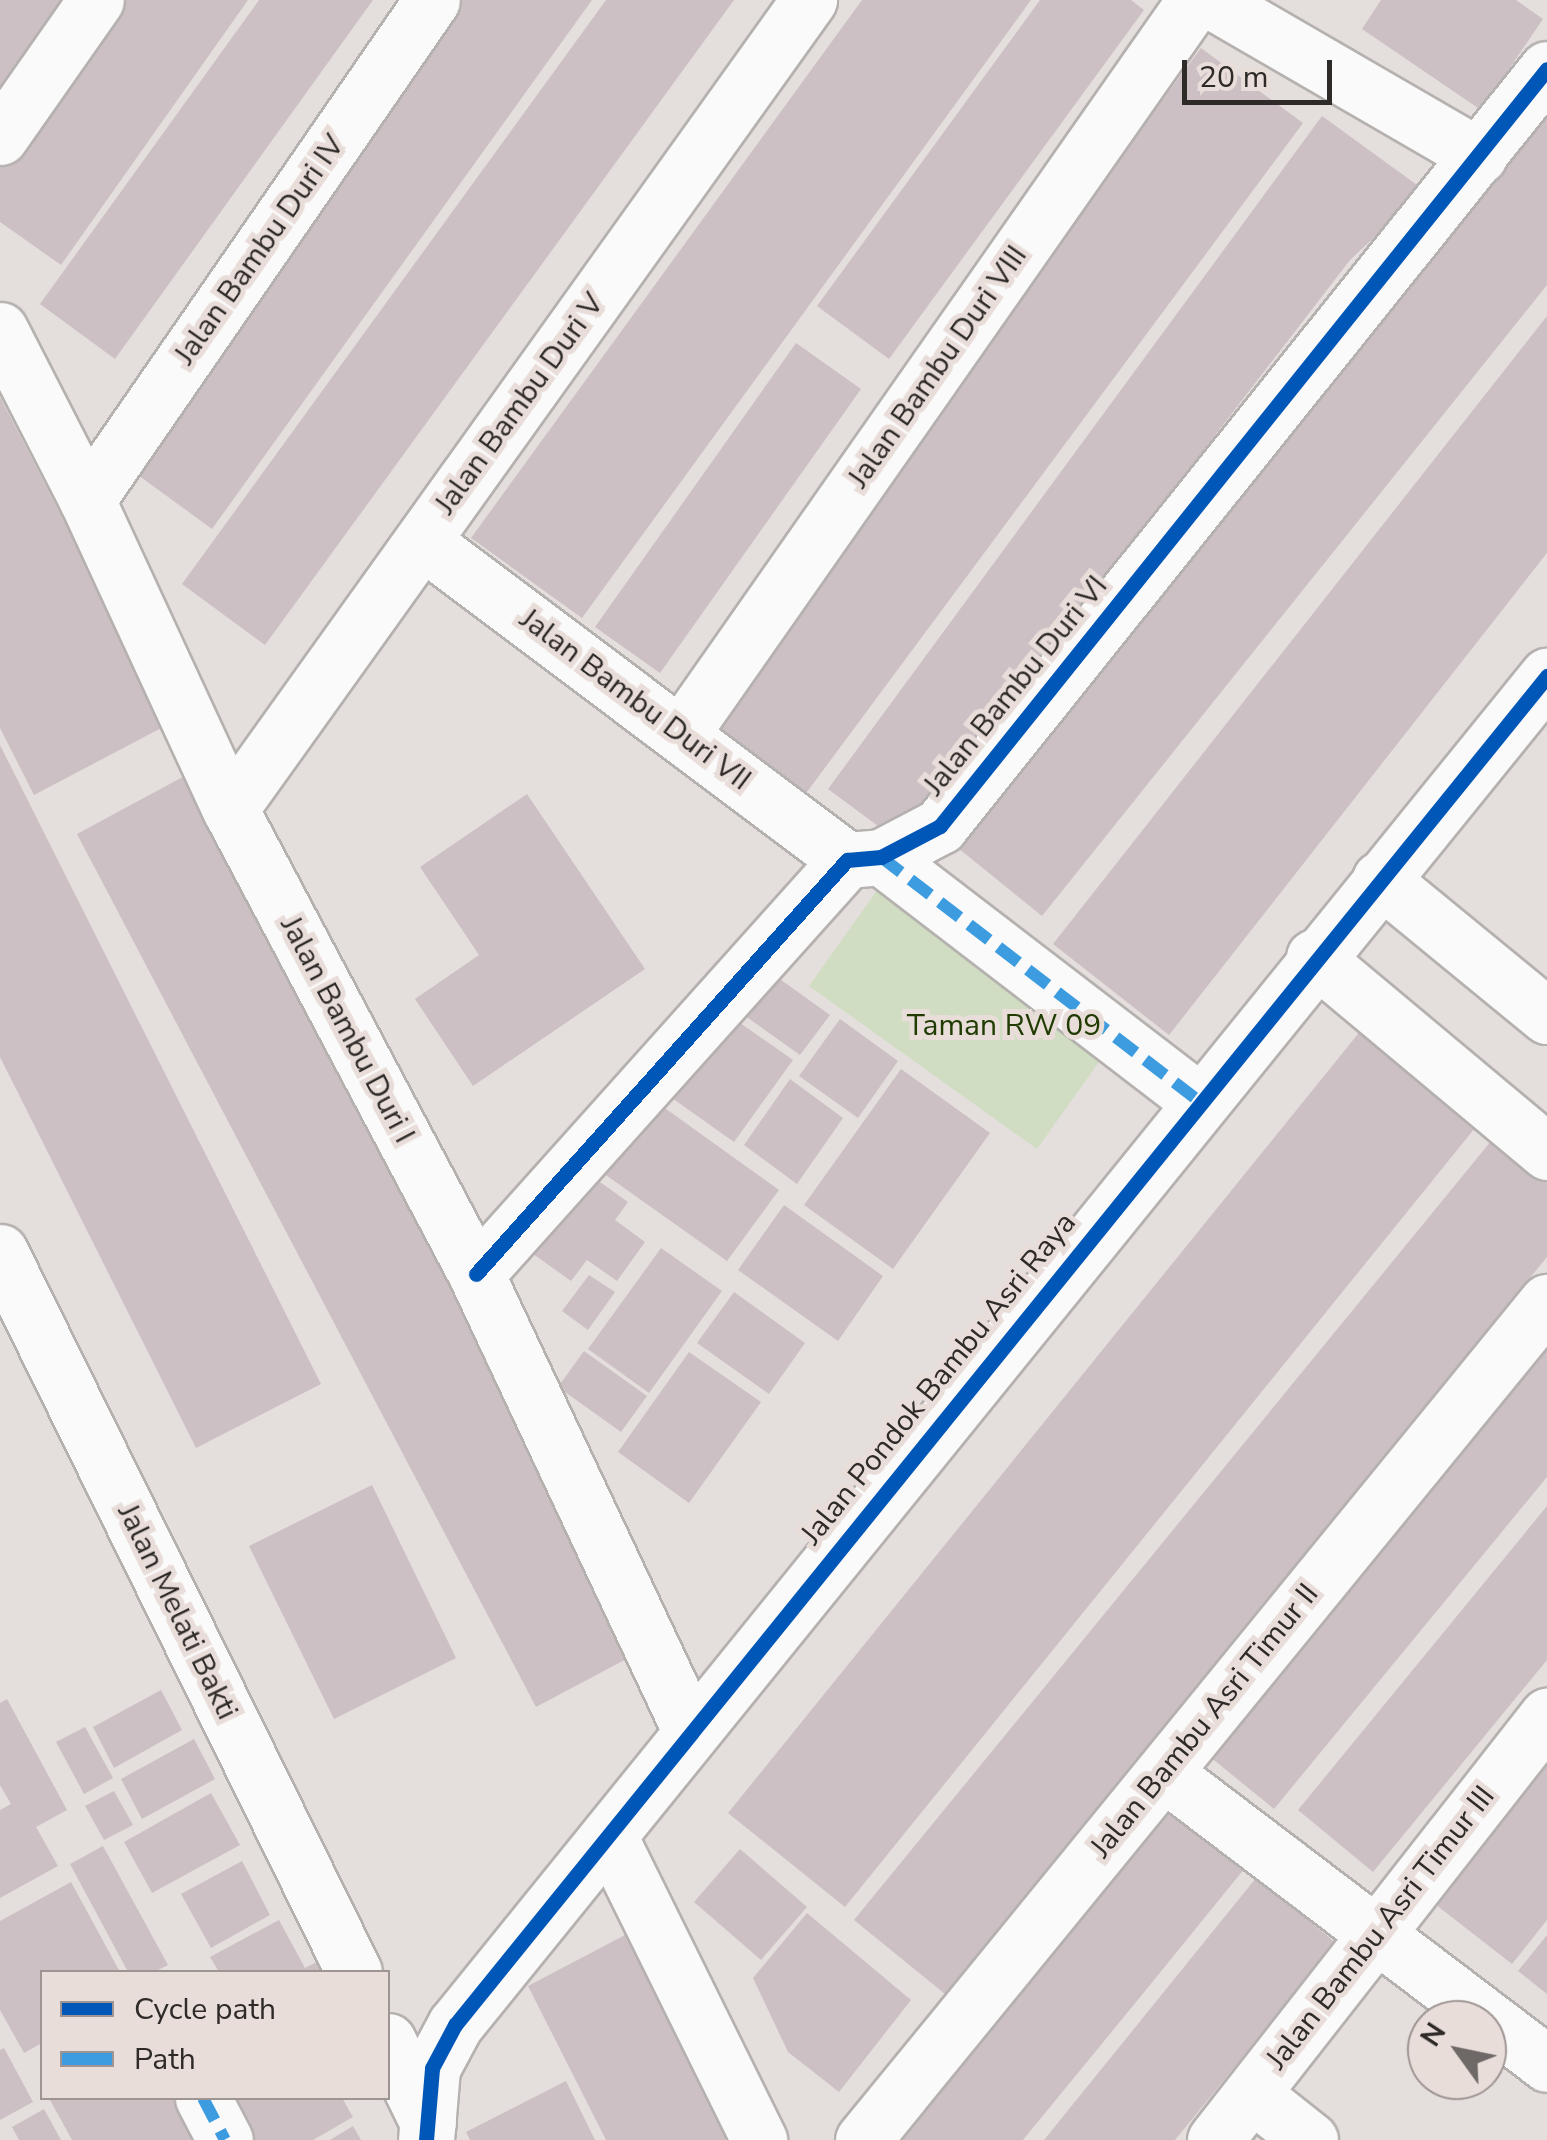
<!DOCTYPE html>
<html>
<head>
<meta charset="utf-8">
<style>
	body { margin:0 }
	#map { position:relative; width:1547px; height:2140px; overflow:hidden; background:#e4dedc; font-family:"Nunito Sans",sans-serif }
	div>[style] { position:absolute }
	.green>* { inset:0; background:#d0ddc2 }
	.building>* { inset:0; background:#cdc0c5 }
	.roads { filter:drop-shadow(2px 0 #b5b1af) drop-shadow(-2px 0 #b5b1af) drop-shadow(0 2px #b5b1af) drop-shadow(0 -2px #b5b1af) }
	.minor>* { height:55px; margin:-27.5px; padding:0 27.5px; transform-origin:27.5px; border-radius:27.5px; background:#fbfafa }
	.quiet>* { height:12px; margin-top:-6px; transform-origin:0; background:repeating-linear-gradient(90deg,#3d9ce0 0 25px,transparent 0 37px) }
	.cycleway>* { height:15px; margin:-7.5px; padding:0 7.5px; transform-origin:7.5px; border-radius:7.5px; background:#0057b8 }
	span { translate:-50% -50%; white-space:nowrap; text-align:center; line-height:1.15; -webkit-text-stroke:10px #e8ddd9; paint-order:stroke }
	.street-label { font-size:30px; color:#2e2a28 }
	.park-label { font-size:30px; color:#203c02 }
	.legend { position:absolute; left:40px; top:1970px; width:350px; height:130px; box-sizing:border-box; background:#e8ddd9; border:2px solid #9e9592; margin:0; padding:12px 18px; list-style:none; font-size:30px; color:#2e2a28 }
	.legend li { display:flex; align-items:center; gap:20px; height:50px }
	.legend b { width:50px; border:2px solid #9e9592 }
	.north { position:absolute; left:1407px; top:2000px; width:100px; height:100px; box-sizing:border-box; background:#e8ddd9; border:2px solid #9e9592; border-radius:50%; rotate:303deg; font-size:28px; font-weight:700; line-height:40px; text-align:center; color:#2e2a28 }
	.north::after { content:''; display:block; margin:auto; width:35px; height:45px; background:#6e6967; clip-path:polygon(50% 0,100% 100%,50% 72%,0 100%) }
	.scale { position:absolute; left:1182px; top:60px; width:150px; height:45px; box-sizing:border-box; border:5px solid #2e2a28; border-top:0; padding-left:12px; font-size:30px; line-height:35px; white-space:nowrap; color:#2e2a28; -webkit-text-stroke:8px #e8ddd9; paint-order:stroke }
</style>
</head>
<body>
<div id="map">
	<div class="green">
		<i style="clip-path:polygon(903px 854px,1131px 1017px,1037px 1149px,809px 986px)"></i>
	</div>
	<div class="building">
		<i style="clip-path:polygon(0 0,71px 0,0 102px)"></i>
		<i style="clip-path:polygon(119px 0,248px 0,61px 265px,0 222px,0 168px)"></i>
		<i style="clip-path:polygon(259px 0,373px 0,115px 359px,40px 304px)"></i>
		<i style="clip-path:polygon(446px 0,592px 0,212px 529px,116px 459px)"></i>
		<i style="clip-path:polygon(606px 0,734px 0,265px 645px,182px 584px)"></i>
		<i style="clip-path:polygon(862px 0,1031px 0,582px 618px,471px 538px)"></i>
		<i style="clip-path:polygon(1040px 0,1131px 0,1144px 10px,889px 359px,817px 306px)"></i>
		<i style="clip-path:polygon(1381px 0,1516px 0,1543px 19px,1481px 110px,1362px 29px)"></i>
		<i style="clip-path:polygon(1201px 48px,1303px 123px,804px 796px,702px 721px)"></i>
		<i style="clip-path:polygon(1547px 91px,1547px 285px,1042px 916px,948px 840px)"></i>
		<i style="clip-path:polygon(1322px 116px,1424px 190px,1350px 260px,901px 843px,828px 789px)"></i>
		<i style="clip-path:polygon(1547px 316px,1547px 553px,1169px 1035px,1053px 944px)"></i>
		<i style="clip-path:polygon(796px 343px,861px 389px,660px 673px,595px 627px)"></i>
		<i style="clip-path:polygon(0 397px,169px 724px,34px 795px,0 728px)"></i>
		<i style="clip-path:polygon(0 745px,321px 1384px,196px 1448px,0 1057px)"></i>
		<i style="clip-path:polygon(190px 773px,649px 1647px,536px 1707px,77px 834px)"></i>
		<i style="clip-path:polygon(527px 794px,645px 969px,473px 1086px,415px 999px,479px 955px,420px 867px)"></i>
		<i style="clip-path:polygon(763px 967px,830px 1015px,800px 1055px,734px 1008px)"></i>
		<i style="clip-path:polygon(730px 1016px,793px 1060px,734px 1142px,672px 1098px)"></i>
		<i style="clip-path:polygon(840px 1019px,898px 1061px,858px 1118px,799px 1076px)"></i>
		<i style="clip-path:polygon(1362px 1029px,1479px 1123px,845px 1907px,728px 1813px)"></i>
		<i style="clip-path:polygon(901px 1069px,990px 1133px,893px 1269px,804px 1205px)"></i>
		<i style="clip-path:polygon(790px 1079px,843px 1118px,797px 1184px,744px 1145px)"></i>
		<i style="clip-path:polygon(655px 1101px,779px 1190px,727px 1261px,603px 1173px)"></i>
		<i style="clip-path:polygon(1496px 1135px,1547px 1177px,1547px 1257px,945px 1994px,854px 1920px)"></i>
		<i style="clip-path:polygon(579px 1167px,628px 1202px,615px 1220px,645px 1242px,617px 1281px,587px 1260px,571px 1281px,522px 1246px)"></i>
		<i style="clip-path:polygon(784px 1205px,883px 1276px,838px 1341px,738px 1270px)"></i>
		<i style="clip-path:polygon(661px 1248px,722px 1291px,649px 1393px,588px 1349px)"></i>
		<i style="clip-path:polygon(589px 1275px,615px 1292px,588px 1330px,562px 1311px)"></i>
		<i style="clip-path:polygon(734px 1292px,805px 1343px,769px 1394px,697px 1343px)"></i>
		<i style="clip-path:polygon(1547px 1321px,1547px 1477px,1274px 1809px,1198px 1747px)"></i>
		<i style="clip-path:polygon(584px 1351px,647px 1396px,621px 1432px,558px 1387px)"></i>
		<i style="clip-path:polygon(689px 1352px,761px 1402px,689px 1503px,618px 1452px)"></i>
		<i style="clip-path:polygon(372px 1485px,456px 1658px,334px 1719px,249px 1546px)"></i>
		<i style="clip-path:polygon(1547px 1506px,1547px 1660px,1373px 1872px,1298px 1810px)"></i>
		<i style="clip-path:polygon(161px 1690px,182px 1730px,114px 1768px,93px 1727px)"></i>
		<i style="clip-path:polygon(7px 1699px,67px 1810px,36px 1827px,58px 1866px,0 1898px,0 1810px,11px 1804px,0 1785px,0 1703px)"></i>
		<i style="clip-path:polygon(85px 1727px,113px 1778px,84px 1794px,56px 1742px)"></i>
		<i style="clip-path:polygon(194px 1739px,215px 1779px,142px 1819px,121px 1779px)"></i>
		<i style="clip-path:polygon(1547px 1743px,1547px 1920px,1512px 1964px,1426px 1897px)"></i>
		<i style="clip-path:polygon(114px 1791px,133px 1825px,104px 1840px,85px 1806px)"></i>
		<i style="clip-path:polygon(211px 1793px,240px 1845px,152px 1893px,124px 1842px)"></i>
		<i style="clip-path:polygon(1175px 1802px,1249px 1863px,1141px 1996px,1023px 2140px,900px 2140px)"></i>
		<i style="clip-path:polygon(103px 1846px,168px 1965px,154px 1972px,128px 1972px,70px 1864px)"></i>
		<i style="clip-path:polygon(740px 1849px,807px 1907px,761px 1960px,694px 1902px)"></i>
		<i style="clip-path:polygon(242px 1861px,270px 1915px,211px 1948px,181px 1894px)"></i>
		<i style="clip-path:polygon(1256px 1878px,1336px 1943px,1175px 2140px,1044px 2140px)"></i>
		<i style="clip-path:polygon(71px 1882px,120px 1972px,42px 1972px,42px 2043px,24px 2053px,0 2010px,0 1921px)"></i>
		<i style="clip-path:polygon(807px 1913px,911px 2000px,839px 2092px,788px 2052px,753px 1978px)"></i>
		<i style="clip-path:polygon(279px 1920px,305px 1968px,332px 1954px,341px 1972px,219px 1972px,210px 1957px)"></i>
		<i style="clip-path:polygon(625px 1935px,730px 2140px,606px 2140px,528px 1986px)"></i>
		<i style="clip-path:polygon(1547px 1935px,1547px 1994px,1518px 1971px)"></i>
		<i style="clip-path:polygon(4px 2048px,33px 2102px,0 2120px,0 2050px)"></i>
		<i style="clip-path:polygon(566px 2081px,595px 2140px,470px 2140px,466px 2132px)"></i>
		<i style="clip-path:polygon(49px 2098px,189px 2098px,212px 2140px,72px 2140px)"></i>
		<i style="clip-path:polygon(238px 2098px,342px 2098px,353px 2117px,313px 2140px,252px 2140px,231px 2102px)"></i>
		<i style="clip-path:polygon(44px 2109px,61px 2140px,19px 2140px,12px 2127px)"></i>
		<i style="clip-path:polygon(353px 2126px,361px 2140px,330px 2140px)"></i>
	</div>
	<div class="roads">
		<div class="minor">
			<i style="left:1210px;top:0;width:311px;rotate:30.1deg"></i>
			<i style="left:0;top:137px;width:167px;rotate:-55deg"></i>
			<i style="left:0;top:330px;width:191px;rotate:62.9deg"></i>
			<i style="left:87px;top:500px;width:340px;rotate:65.2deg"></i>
			<i style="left:230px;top:809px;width:526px;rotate:62.12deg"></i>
			<i style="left:476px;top:1274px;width:506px;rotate:64.85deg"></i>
			<i style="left:87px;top:500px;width:607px;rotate:-55.39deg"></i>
			<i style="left:422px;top:541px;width:531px;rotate:36.89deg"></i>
			<i style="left:681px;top:734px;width:896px;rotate:-55deg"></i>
			<i style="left:230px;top:809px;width:995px;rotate:-54.41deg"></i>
			<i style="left:881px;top:857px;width:399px;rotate:37.5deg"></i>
			<i style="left:1380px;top:879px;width:216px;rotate:39.4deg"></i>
			<i style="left:1314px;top:957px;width:304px;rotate:39.9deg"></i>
			<i style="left:0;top:1252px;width:802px;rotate:63.82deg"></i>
			<i style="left:476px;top:1274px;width:556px;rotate:-48.14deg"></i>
			<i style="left:847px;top:860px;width:34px;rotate:-5deg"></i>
			<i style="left:881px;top:857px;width:67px;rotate:-27.7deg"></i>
			<i style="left:940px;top:826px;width:970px;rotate:-51.28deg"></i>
			<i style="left:1164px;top:1773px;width:481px;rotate:37.2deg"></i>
			<i style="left:609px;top:1836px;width:339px;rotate:63.7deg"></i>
			<i style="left:388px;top:2041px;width:91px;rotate:64deg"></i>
			<i style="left:1252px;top:2094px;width:74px;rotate:38.4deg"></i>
			<i style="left:203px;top:2098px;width:47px;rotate:62.4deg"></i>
			<i style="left:426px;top:2140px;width:72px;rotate:-85.2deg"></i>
			<i style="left:432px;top:2068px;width:49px;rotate:-61.9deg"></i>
			<i style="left:455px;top:2025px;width:1736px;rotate:-51.01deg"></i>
			<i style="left:863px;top:2140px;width:1082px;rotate:-50.78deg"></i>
			<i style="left:1215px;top:2140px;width:539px;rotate:-51.94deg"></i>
		</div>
	</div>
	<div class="quiet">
		<i style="left:881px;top:857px;width:399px;rotate:37.5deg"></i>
		<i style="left:203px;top:2098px;width:47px;rotate:62.4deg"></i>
	</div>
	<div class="cycleway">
		<i style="left:476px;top:1274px;width:556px;rotate:-48.14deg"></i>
		<i style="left:847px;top:860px;width:34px;rotate:-5deg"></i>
		<i style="left:881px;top:857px;width:67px;rotate:-27.7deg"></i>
		<i style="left:940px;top:826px;width:970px;rotate:-51.28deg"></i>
		<i style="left:426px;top:2140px;width:72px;rotate:-85.2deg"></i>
		<i style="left:432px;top:2068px;width:49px;rotate:-61.9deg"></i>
		<i style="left:455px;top:2025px;width:1736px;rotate:-51.01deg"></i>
	</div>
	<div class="street-label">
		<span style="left:260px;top:250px;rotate:-55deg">Jalan Bambu Duri IV</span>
		<span style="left:938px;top:367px;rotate:-55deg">Jalan Bambu Duri VIII</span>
		<span style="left:520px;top:404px;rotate:-54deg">Jalan Bambu Duri V</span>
		<span style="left:1016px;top:686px;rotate:-51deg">Jalan Bambu Duri VI</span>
		<span style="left:635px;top:700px;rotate:37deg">Jalan Bambu Duri VII</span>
		<span style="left:347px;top:1030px;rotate:62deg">Jalan Bambu Duri I</span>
		<span style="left:939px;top:1379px;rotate:-51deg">Jalan Pondok Bambu Asri Raya</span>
		<span style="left:177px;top:1612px;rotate:64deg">Jalan Melati Bakti</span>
		<span style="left:1205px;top:1721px;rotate:-51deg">Jalan Bambu Asri Timur II</span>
		<span style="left:1381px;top:1928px;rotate:-52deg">Jalan Bambu Asri Timur III</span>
	</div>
	<div class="park-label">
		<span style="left:1004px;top:1026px">Taman RW 09</span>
	</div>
	<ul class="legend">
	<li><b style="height:12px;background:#0057b8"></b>Cycle path</li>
	<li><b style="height:12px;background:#3d9ce0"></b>Path</li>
	</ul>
	<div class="north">N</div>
	<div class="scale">20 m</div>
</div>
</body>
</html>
